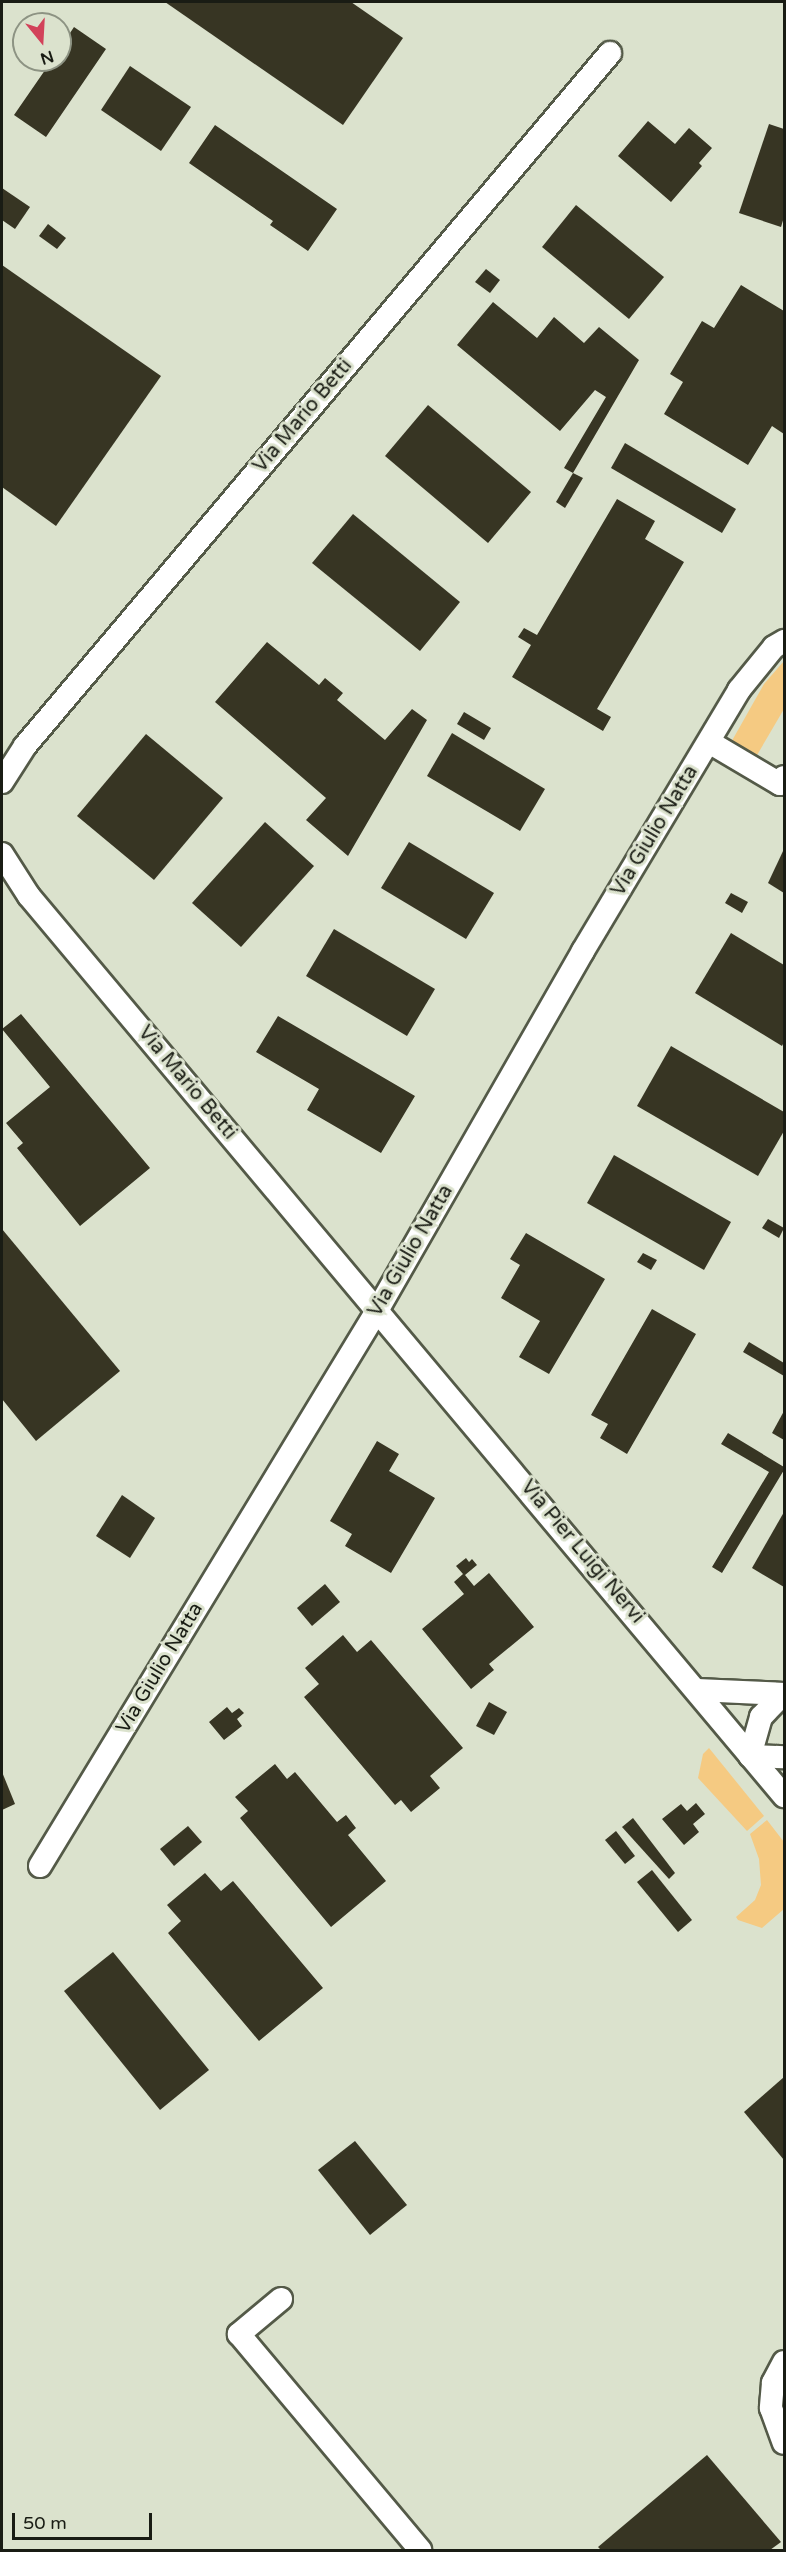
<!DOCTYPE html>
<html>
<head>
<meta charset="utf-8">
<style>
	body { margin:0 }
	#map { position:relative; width:786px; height:2552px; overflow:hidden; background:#dbe2cd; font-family:"Varela Round",sans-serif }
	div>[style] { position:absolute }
	.green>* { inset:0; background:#f5ca82 }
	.building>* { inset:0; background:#373523 }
	.roads { filter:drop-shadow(2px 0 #545a48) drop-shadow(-2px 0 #545a48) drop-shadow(0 2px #545a48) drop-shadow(0 -2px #545a48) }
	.minor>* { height:22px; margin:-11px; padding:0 11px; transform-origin:11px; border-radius:11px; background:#fff }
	span { translate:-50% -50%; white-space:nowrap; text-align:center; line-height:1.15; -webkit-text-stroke:6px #dbe2cd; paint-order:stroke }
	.street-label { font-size:20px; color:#191c14 }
	.frame { position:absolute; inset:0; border:3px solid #191c14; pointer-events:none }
	.north { position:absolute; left:12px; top:12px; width:60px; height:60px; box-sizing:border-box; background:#dbe2cd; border:2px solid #8d9383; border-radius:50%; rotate:162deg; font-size:16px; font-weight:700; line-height:24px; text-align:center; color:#191c14 }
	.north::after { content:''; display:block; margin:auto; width:21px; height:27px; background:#d2425a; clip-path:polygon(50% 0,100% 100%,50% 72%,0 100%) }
	.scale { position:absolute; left:12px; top:2513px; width:140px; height:27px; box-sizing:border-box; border:3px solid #191c14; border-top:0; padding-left:8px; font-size:18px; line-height:21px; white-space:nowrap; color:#191c14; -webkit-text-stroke:4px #dbe2cd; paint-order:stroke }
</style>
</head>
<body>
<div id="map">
	<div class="green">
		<i style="clip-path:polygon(784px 661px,784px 709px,753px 762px,729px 746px,764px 684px)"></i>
		<i style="clip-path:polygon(709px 1748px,764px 1816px,747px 1831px,698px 1778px,703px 1754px)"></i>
		<i style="clip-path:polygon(767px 1820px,784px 1842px,784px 1909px,762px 1928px,738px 1920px,736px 1917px,755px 1900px,761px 1885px,759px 1859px,750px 1834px)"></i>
	</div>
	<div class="building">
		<i style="clip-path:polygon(165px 2px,351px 2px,403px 38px,343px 125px)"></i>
		<i style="clip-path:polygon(74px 27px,106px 49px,46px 137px,14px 115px,52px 60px,60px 60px,60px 48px)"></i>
		<i style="clip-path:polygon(130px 66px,191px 107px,161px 151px,101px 110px)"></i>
		<i style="clip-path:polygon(648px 121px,675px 144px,689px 128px,712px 148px,699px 163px,702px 166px,671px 202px,618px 156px)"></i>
		<i style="clip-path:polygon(769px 124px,784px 129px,784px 217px,781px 227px,739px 213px)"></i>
		<i style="clip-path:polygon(215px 125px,337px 209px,308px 251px,270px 225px,273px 221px,189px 163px)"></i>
		<i style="clip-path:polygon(2px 188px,30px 207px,15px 229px,2px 220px)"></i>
		<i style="clip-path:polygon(576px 205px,664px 277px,629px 319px,542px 247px)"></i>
		<i style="clip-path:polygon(48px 224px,66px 238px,57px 249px,39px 236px)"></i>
		<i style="clip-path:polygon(2px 265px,161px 376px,56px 526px,2px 487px)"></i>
		<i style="clip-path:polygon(486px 269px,500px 280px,490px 293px,475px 282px)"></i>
		<i style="clip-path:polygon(741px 285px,784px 311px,784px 434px,772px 426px,748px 465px,664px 414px,683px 382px,670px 374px,702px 321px,714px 328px)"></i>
		<i style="clip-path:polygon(493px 302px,537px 338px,554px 317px,584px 343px,599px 327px,639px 360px,573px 473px,564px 468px,606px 397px,595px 390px,560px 431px,457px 345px)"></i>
		<i style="clip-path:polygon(428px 405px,531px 492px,488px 543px,385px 456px)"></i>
		<i style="clip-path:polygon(625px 443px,736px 509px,722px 533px,611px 468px)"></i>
		<i style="clip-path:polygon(573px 473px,583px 478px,565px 508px,556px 502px)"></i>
		<i style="clip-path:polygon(617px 499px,655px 521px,645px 539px,684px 562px,597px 709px,611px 717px,603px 731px,512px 677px,531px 645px,518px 637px,524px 628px,537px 635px)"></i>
		<i style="clip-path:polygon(353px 514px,460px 602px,420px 651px,312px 563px)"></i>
		<i style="clip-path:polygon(267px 642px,319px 685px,325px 678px,343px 693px,337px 700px,385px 740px,412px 709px,427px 720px,348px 856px,306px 820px,326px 798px,215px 702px)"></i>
		<i style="clip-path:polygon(464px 712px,491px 728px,484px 740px,457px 724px)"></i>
		<i style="clip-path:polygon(452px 733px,545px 789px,520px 831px,427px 776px)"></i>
		<i style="clip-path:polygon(146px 734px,223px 798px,154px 880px,77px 816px)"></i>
		<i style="clip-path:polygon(265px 822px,314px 866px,241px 947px,192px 903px)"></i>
		<i style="clip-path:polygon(409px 842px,494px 893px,466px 939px,381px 888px)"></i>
		<i style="clip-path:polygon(784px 849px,784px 893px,768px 883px)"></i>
		<i style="clip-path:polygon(731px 893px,748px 902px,742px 913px,725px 903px)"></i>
		<i style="clip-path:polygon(334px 929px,435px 989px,407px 1036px,306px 976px)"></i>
		<i style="clip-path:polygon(731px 933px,784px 965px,784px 1042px,782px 1046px,695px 993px)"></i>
		<i style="clip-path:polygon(21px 1014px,150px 1168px,80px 1226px,17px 1148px,23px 1143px,6px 1123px,50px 1087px,2px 1029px)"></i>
		<i style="clip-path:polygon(278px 1016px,415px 1096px,381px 1153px,307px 1110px,319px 1089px,256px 1052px)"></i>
		<i style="clip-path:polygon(671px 1046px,784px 1112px,784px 1131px,758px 1176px,637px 1106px)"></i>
		<i style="clip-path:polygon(614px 1155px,731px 1222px,704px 1270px,587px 1203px)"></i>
		<i style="clip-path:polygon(768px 1219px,784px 1228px,779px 1238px,762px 1228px)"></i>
		<i style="clip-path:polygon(2px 1229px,120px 1371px,36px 1441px,2px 1399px)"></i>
		<i style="clip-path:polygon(526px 1233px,605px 1279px,549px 1374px,519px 1357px,540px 1321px,501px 1298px,520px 1265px,510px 1259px)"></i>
		<i style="clip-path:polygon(643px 1253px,657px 1260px,651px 1270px,637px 1262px)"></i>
		<i style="clip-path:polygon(652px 1309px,696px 1334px,627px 1454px,600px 1438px,608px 1424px,591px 1415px)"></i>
		<i style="clip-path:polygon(749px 1342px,784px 1363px,784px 1376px,743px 1352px)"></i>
		<i style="clip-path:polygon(784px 1411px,784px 1440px,772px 1433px)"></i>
		<i style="clip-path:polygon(728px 1433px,784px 1467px,784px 1470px,722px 1573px,712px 1567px,769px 1472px,721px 1444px)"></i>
		<i style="clip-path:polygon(377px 1441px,399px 1454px,389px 1471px,435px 1498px,391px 1573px,345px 1546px,352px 1534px,330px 1521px)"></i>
		<i style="clip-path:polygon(122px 1495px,155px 1518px,130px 1558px,96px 1536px)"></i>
		<i style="clip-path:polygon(784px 1512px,784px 1587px,752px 1568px)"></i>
		<i style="clip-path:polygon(466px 1558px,469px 1562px,472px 1559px,477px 1565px,465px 1575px,474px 1586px,489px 1573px,534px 1627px,489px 1664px,494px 1670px,471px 1689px,422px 1629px,464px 1594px,454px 1582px,463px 1574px,456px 1566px)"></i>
		<i style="clip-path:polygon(325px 1584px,340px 1602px,312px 1626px,297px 1608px)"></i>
		<i style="clip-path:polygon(343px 1635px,357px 1652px,371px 1640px,463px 1748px,430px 1776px,440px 1788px,411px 1812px,401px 1800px,395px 1805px,304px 1697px,319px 1684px,305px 1668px)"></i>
		<i style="clip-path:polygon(489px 1702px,507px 1712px,494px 1735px,476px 1726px)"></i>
		<i style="clip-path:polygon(227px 1707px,232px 1713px,239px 1708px,244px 1713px,237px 1719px,242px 1726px,224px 1740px,209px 1722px)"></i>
		<i style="clip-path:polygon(275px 1764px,287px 1779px,295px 1772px,337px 1822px,346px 1815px,356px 1828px,348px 1835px,386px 1881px,331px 1927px,240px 1818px,248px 1811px,235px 1797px)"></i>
		<i style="clip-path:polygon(2px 1772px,15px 1804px,2px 1810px)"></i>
		<i style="clip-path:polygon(696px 1803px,705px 1814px,693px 1824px,699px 1832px,684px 1845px,662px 1819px,681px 1804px,687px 1811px)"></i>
		<i style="clip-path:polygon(633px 1818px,675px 1873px,669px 1879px,622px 1827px)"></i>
		<i style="clip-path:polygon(188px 1826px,202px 1842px,174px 1866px,160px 1849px)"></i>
		<i style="clip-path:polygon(616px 1831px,635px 1856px,625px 1864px,605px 1840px)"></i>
		<i style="clip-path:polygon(652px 1870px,692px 1920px,678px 1932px,637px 1882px)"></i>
		<i style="clip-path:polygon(205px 1873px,221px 1891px,233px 1881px,323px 1988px,259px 2041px,168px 1933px,181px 1921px,167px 1905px)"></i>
		<i style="clip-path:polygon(113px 1952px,209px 2070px,160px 2110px,64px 1991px)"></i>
		<i style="clip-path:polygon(784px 2077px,784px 2160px,744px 2112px)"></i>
		<i style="clip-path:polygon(355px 2141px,407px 2205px,370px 2235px,318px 2170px)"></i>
		<i style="clip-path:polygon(707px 2455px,781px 2542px,770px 2550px,601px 2550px,598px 2547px)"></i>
	</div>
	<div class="roads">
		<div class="minor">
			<i style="left:709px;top:742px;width:82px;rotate:30.6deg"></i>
			<i style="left:780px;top:784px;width:8px;rotate:-60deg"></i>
			<i style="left:2px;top:782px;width:43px;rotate:-57.4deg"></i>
			<i style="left:25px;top:746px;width:907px;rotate:-49.83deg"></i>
			<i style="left:2px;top:854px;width:50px;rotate:57.3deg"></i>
			<i style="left:29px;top:896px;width:1175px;rotate:50.01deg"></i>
			<i style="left:697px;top:1690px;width:87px;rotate:2.6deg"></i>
			<i style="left:750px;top:1756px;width:41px;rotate:-74.2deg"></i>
			<i style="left:761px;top:1717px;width:30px;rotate:-46deg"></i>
			<i style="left:750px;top:1756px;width:34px;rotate:2deg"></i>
			<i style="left:40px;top:1866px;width:652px;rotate:-58.75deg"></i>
			<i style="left:378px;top:1309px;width:413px;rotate:-60.2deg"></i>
			<i style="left:583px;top:951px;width:304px;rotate:-59.1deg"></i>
			<i style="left:739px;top:690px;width:55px;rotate:-50.9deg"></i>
			<i style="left:774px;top:647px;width:12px;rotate:-31deg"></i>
			<i style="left:281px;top:2299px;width:55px;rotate:140.2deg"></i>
			<i style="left:239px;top:2334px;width:282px;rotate:50deg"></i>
			<i style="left:784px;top:2362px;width:24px;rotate:118deg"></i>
			<i style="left:773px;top:2383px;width:25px;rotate:95deg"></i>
			<i style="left:771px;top:2408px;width:37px;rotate:70deg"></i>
		</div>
	</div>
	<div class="street-label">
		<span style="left:303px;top:416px;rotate:-50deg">Via Mario Betti</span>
		<span style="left:655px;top:831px;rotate:-59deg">Via Giulio Natta</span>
		<span style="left:187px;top:1083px;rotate:50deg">Via Mario Betti</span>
		<span style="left:411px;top:1251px;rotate:-60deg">Via Giulio Natta</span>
		<span style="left:582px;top:1552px;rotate:50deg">Via Pier Luigi Nervi</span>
		<span style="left:160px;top:1668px;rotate:-59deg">Via Giulio Natta</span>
	</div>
	<div class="frame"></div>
	<div class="north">N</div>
	<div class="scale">50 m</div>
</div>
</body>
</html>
